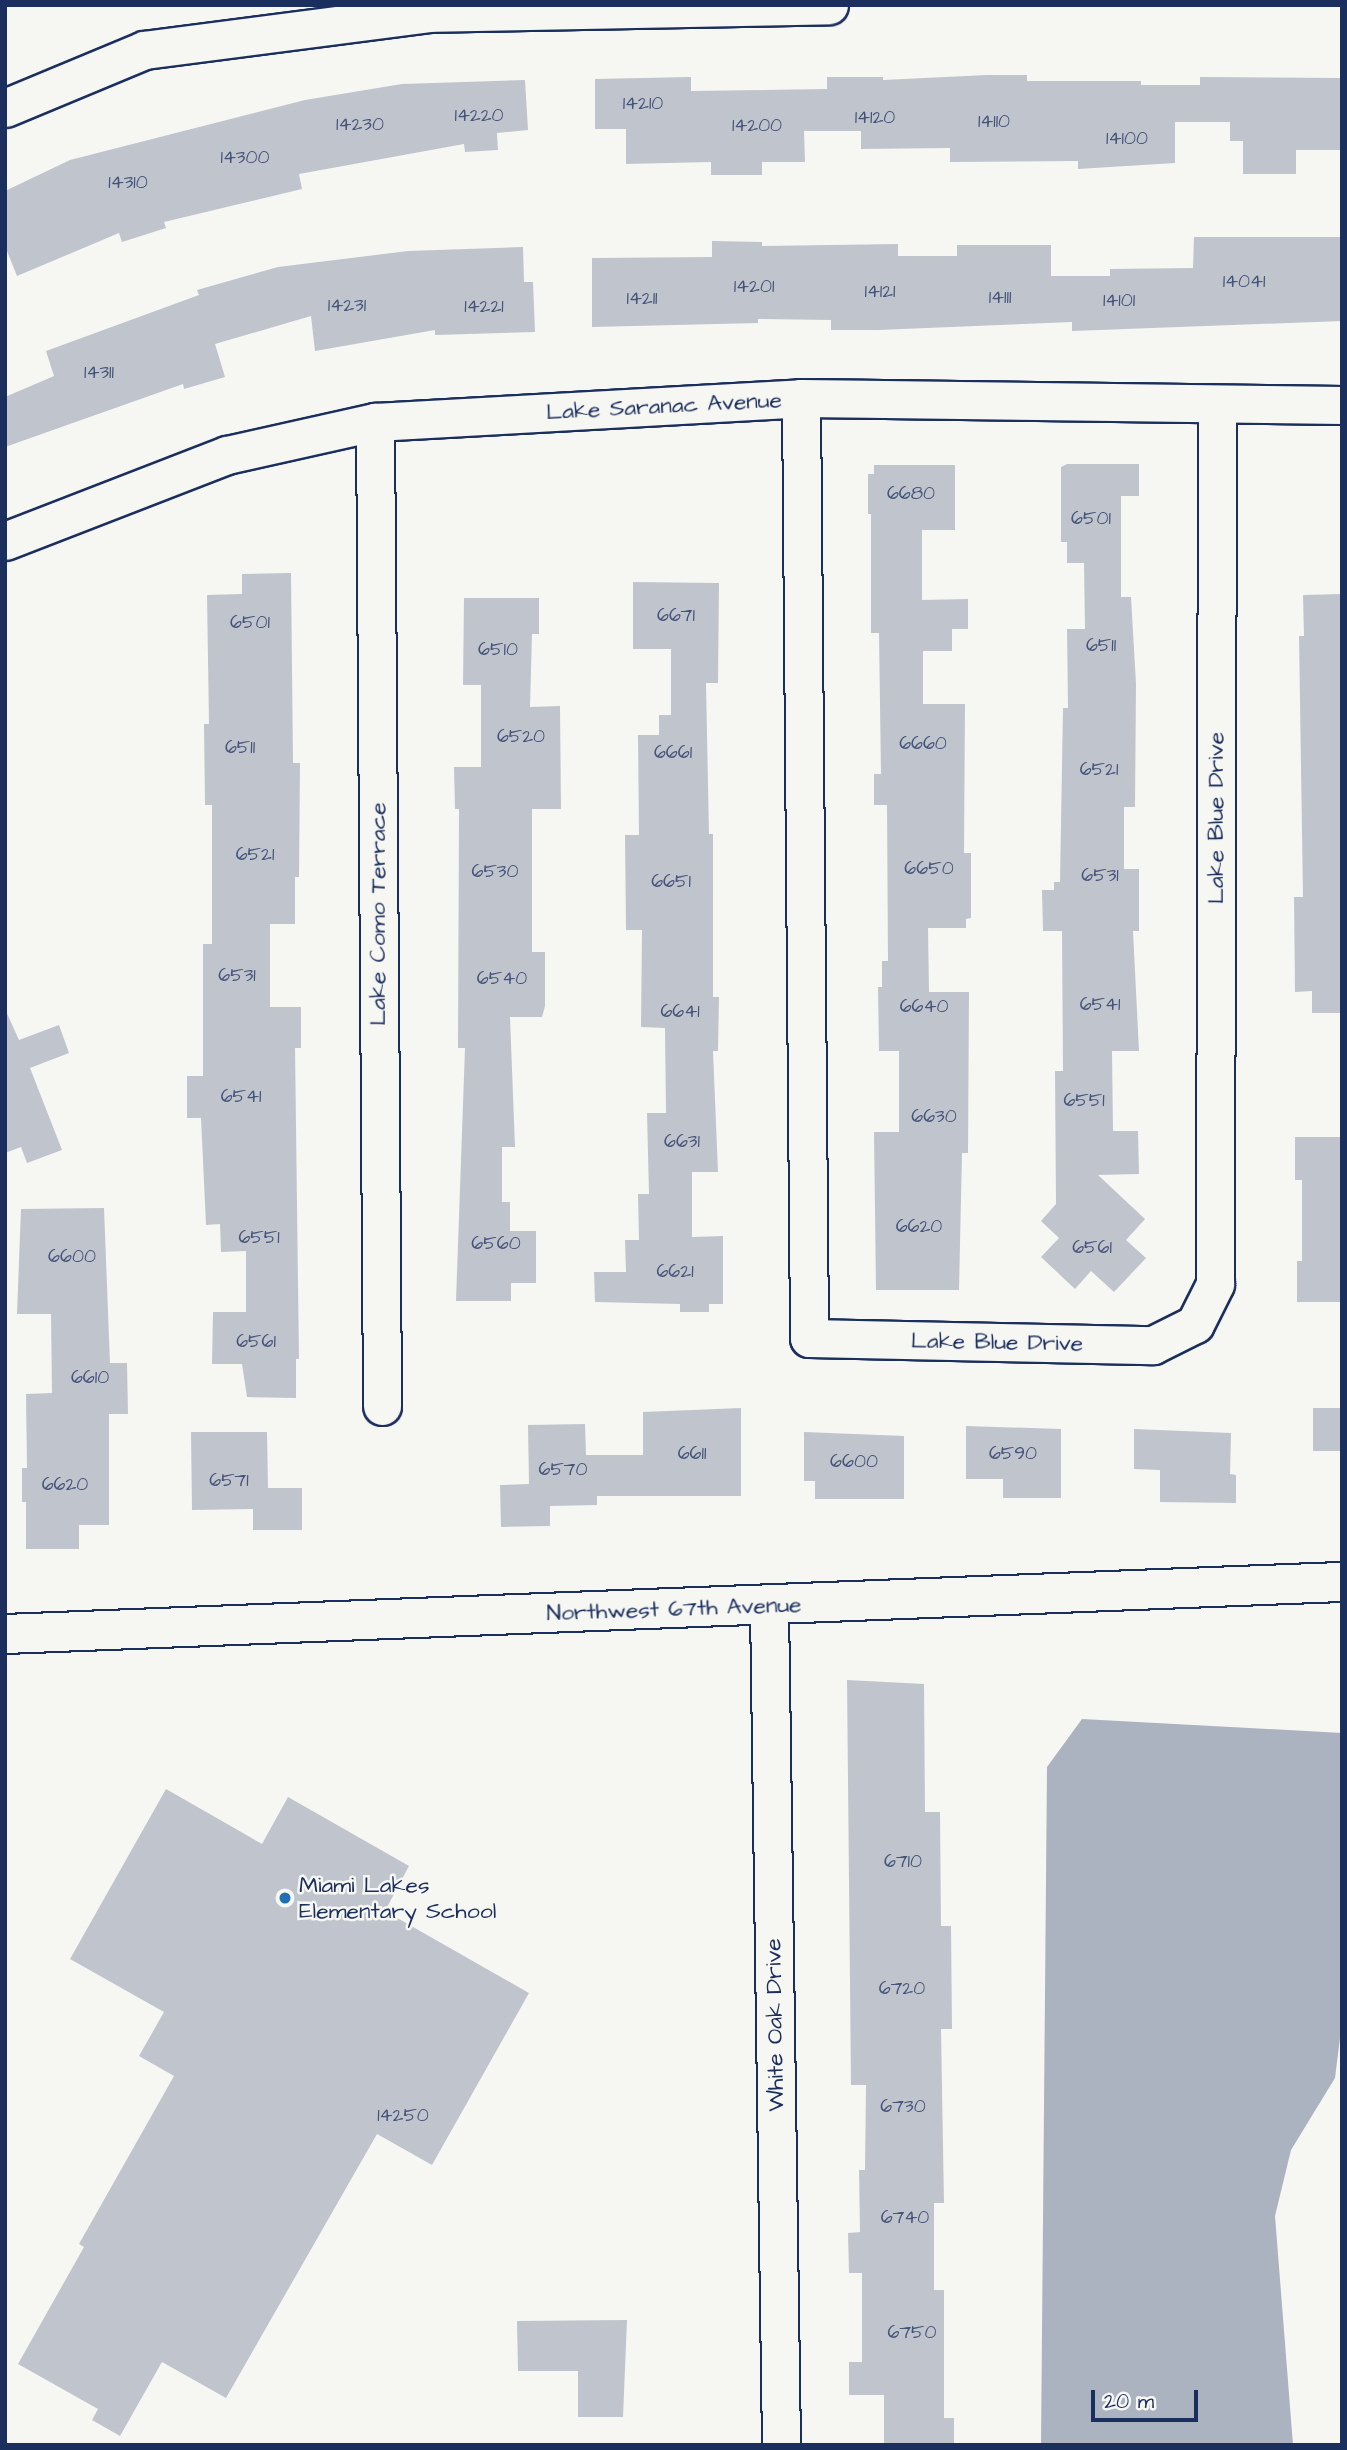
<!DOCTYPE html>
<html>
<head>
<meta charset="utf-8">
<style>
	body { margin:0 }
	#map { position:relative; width:1347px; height:2450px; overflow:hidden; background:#f6f6f2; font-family:"Architects Daughter",sans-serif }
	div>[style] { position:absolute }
	.water>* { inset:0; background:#abb2c0 }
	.building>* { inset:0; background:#c0c4cd }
	.roads { filter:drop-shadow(2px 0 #1b2f5e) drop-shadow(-2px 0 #1b2f5e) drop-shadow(0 2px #1b2f5e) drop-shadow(0 -2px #1b2f5e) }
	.minor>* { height:37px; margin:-18.5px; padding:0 18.5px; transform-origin:18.5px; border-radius:18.5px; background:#f6f6f2 }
	.major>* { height:38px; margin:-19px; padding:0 19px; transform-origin:19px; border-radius:19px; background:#f6f6f2 }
	.dots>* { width:19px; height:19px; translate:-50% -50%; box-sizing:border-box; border:4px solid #f6f6f2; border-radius:50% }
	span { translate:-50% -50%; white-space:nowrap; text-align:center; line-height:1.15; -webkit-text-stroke:5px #f6f6f2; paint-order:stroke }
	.number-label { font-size:19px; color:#44547a }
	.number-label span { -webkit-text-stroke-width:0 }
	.street-label { font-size:23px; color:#1b2f5e }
	.poi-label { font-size:23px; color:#1b2f5e }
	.left { translate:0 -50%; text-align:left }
	.frame { position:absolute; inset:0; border:7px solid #1b2f5e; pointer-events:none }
	.scale { position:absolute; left:1091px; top:2390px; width:107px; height:32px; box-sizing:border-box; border:4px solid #1b2f5e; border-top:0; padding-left:9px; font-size:21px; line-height:24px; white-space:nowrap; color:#1b2f5e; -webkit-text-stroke:5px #f6f6f2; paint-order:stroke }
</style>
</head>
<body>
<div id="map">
	<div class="water">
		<i style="clip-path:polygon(1082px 1719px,1342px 1733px,1342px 2022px,1335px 2078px,1291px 2150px,1275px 2216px,1293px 2445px,1041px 2445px,1047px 1767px)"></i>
	</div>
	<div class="building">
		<i style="clip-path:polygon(987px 75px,1027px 75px,1027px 81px,1141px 81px,1141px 85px,1200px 85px,1200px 77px,1342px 78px,1342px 150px,1296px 150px,1296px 174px,1243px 174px,1243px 141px,1230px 141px,1230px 122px,1175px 122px,1175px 163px,1078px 169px,1078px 161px,950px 162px,950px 148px,861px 149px,861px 131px,804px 131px,805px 162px,762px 162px,762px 175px,711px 175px,711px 162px,626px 164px,626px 129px,595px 129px,595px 79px,691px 77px,691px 91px,827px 89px,827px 77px,883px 77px,883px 80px)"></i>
		<i style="clip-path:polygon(525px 80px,528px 130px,497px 133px,498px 150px,465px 152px,464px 144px,299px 174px,302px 189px,164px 222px,166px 228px,122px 242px,119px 233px,17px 276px,5px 246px,5px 191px,70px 160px,305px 100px,402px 84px)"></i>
		<i style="clip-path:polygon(1194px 237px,1342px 237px,1342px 321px,1072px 331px,1072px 322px,878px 330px,831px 330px,831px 320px,758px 319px,758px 323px,592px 327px,592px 258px,712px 257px,712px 241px,762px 242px,762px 246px,898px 244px,898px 256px,957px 256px,957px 245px,1051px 245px,1051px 276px,1110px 276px,1110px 269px,1193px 268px)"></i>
		<i style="clip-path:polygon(523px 247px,524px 282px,533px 282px,535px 332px,435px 335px,435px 330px,315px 351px,311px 316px,215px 344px,225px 377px,184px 389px,183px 384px,5px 447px,5px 397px,54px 376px,46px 351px,199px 295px,197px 290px,278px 267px,408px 251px)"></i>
		<i style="clip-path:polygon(1067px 464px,1139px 464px,1139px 496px,1121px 496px,1121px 597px,1131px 597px,1136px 684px,1135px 807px,1124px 807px,1124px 869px,1139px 869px,1139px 931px,1133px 931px,1139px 1051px,1112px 1051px,1113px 1131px,1138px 1131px,1139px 1174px,1098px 1175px,1145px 1219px,1126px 1240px,1146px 1258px,1114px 1292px,1091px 1271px,1075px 1289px,1041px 1257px,1059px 1238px,1041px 1221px,1056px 1204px,1055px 1071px,1063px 1071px,1062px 931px,1043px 931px,1042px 890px,1054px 890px,1054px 882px,1060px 882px,1063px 708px,1068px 708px,1067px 629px,1085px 629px,1084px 563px,1067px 563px,1067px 542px,1061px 542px,1061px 467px)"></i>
		<i style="clip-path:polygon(874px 465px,955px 465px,955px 530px,922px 530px,922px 600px,968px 599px,968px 629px,952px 629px,952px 651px,923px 651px,923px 704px,965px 704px,964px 853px,971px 853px,971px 918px,966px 919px,966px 928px,928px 928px,929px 992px,969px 992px,968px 1153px,962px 1153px,959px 1290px,876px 1290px,874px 1132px,899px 1132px,899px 1051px,879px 1051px,878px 987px,882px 987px,882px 961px,888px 961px,887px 805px,874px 805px,874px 774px,881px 774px,879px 633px,871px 633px,871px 514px,868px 514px,868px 474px,874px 474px)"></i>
		<i style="clip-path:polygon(291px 573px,293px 763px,300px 763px,299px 877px,295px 877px,295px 924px,270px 924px,270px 1007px,301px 1007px,301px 1048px,295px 1048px,299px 1359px,296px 1359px,296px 1398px,247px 1397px,242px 1364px,212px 1364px,213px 1312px,246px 1312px,246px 1251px,221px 1252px,220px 1224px,206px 1225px,201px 1118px,187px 1118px,187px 1076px,203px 1076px,203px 944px,212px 944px,212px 805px,205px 805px,204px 724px,209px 724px,207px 595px,242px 594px,242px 574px)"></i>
		<i style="clip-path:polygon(633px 582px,719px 583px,718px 683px,706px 683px,709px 834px,713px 834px,713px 997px,719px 997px,718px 1051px,713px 1051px,718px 1172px,692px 1172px,692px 1237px,723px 1236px,723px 1304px,709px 1304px,709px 1312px,680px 1312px,680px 1304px,595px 1302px,594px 1272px,626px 1272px,625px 1240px,639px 1240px,638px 1194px,649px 1194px,647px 1113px,666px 1113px,665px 1028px,641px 1027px,642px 930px,626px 930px,625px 835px,639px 835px,638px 735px,659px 735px,659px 715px,671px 715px,671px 649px,633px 649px)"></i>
		<i style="clip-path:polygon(1342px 594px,1342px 1013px,1312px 1013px,1312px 991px,1295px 992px,1294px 897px,1303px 897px,1299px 636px,1304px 636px,1303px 595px)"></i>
		<i style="clip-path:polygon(464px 598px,539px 598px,539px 634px,532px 634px,530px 707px,560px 706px,561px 809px,532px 809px,532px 952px,545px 952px,545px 1006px,542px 1017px,510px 1017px,515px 1147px,502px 1147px,502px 1202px,510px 1202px,510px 1231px,536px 1231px,536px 1283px,511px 1283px,511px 1301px,456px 1301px,465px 1048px,458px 1048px,459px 809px,455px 809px,454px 767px,481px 767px,481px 685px,463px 685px)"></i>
		<i style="clip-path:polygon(5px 1009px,19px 1040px,59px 1025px,69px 1053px,30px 1068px,62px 1150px,27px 1163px,21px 1147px,5px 1153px)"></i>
		<i style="clip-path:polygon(1295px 1137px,1342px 1137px,1342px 1302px,1297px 1302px,1297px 1261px,1302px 1261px,1302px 1180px,1295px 1180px)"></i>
		<i style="clip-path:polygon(104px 1208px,110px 1363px,127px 1363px,128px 1414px,109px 1414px,109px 1525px,79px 1525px,79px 1549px,26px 1549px,26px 1502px,22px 1502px,22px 1468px,27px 1468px,26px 1394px,52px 1393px,51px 1314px,17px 1314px,21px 1209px)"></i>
		<i style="clip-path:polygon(741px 1408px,741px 1496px,597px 1496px,597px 1505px,550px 1506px,550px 1526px,501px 1527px,500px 1485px,529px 1484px,528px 1425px,585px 1424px,586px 1455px,643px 1455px,643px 1412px)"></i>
		<i style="clip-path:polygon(1313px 1408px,1342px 1408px,1342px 1451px,1313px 1451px)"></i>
		<i style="clip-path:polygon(966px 1426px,1061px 1429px,1061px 1498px,1003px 1498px,1003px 1479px,966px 1479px)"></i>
		<i style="clip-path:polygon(1134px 1429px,1231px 1433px,1230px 1474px,1236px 1475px,1236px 1503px,1160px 1502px,1160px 1470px,1134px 1469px)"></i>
		<i style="clip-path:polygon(191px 1432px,267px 1432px,268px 1488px,302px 1488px,302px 1530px,253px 1530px,253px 1509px,192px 1510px)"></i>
		<i style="clip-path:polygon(804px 1432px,904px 1436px,904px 1499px,815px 1499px,815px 1481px,804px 1481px)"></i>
		<i style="clip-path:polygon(847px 1680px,924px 1684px,925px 1812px,940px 1812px,941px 1926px,951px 1926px,952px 2029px,941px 2029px,944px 2203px,934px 2203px,934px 2290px,944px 2290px,944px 2418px,954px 2418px,954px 2445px,884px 2445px,884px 2395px,849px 2395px,849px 2362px,862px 2362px,862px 2273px,849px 2273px,848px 2233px,860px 2232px,859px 2170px,865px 2170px,866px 2085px,851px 2085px)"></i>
		<i style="clip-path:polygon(166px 1789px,262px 1844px,288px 1797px,409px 1866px,385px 1911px,529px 1993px,432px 2165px,377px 2134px,226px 2398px,162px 2362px,120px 2436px,92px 2420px,98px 2409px,18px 2364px,84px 2247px,79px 2244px,174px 2076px,139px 2056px,164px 2012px,70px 1959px)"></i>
		<i style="clip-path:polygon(627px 2320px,623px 2417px,578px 2417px,578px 2371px,518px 2371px,517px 2321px)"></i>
	</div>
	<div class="roads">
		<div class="minor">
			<i style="left:5px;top:108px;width:151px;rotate:-22.6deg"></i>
			<i style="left:144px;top:50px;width:286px;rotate:-7.4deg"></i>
			<i style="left:428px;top:13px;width:401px;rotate:-1.1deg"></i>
			<i style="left:801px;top:398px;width:940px;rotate:89.51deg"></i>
			<i style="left:809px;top:1338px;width:344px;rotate:1.2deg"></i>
			<i style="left:1153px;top:1345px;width:47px;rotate:-26.6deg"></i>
			<i style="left:1195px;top:1324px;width:45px;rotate:-63.4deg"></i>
			<i style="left:1215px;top:1284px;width:880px;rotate:-89.87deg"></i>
			<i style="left:375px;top:422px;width:984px;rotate:89.59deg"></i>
			<i style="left:5px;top:541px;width:238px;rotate:-21.2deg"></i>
			<i style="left:227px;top:455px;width:152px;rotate:-12.6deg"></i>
			<i style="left:375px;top:422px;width:427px;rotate:-3.2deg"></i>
			<i style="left:801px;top:398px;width:541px;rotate:0.74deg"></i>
			<i style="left:769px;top:1606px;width:839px;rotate:89.18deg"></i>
		</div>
		<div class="major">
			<i style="left:5px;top:1634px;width:1338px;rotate:-2.23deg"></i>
		</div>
	</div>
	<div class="dots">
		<i style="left:285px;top:1898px;background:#1f6fb2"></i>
	</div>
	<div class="number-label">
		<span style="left:643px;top:104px">14210</span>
		<span style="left:479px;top:116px">14220</span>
		<span style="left:875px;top:118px">14120</span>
		<span style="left:994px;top:122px">14110</span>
		<span style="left:360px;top:125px">14230</span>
		<span style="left:757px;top:126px">14200</span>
		<span style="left:1127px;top:139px">14100</span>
		<span style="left:245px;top:158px">14300</span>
		<span style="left:128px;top:183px">14310</span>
		<span style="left:1244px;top:282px">14041</span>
		<span style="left:754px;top:287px">14201</span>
		<span style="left:880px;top:292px">14121</span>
		<span style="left:1000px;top:298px">14111</span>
		<span style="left:642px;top:299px">14211</span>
		<span style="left:1119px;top:301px">14101</span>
		<span style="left:347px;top:306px">14231</span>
		<span style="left:484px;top:307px">14221</span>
		<span style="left:99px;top:373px">14311</span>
		<span style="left:911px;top:494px">6680</span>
		<span style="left:1091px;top:519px">6501</span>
		<span style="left:676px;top:616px">6671</span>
		<span style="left:250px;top:623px">6501</span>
		<span style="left:1101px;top:646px">6511</span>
		<span style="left:498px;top:650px">6510</span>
		<span style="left:521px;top:737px">6520</span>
		<span style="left:923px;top:744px">6660</span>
		<span style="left:240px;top:748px">6511</span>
		<span style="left:673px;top:753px">6661</span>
		<span style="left:1099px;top:770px">6521</span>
		<span style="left:255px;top:855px">6521</span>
		<span style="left:929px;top:869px">6650</span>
		<span style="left:495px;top:872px">6530</span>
		<span style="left:1100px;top:876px">6531</span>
		<span style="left:671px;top:882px">6651</span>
		<span style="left:237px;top:976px">6531</span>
		<span style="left:502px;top:979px">6540</span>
		<span style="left:1100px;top:1005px">6541</span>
		<span style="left:924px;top:1007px">6640</span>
		<span style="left:680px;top:1012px">6641</span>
		<span style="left:241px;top:1097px">6541</span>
		<span style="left:1084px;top:1101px">6551</span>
		<span style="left:934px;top:1117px">6630</span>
		<span style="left:682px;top:1142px">6631</span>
		<span style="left:919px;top:1227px">6620</span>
		<span style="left:259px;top:1238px">6551</span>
		<span style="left:496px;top:1244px">6560</span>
		<span style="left:1092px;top:1248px">6561</span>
		<span style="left:72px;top:1257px">6600</span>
		<span style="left:675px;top:1272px">6621</span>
		<span style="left:256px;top:1342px">6561</span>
		<span style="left:90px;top:1378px">6610</span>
		<span style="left:692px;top:1454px">6611</span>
		<span style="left:1013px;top:1454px">6590</span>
		<span style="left:854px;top:1462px">6600</span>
		<span style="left:563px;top:1470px">6570</span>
		<span style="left:229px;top:1481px">6571</span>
		<span style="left:65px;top:1485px">6620</span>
		<span style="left:903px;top:1862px">6710</span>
		<span style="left:902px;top:1989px">6720</span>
		<span style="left:903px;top:2107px">6730</span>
		<span style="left:403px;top:2116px">14250</span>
		<span style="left:905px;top:2218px">6740</span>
		<span style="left:912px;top:2333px">6750</span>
	</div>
	<div class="street-label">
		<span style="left:664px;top:406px;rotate:-3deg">Lake Saranac Avenue</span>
		<span style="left:1216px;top:818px;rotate:-90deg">Lake Blue Drive</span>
		<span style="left:378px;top:914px;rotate:-90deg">Lake Como Terrace</span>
		<span style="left:997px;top:1342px;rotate:1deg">Lake Blue Drive</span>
		<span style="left:674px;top:1609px;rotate:-2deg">Northwest 67th Avenue</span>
		<span style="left:775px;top:2025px;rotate:-91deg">White Oak Drive</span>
	</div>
	<div class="poi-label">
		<span class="left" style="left:299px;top:1898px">Miami Lakes<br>Elementary School</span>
	</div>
	<div class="frame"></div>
	<div class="scale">20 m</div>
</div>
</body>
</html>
